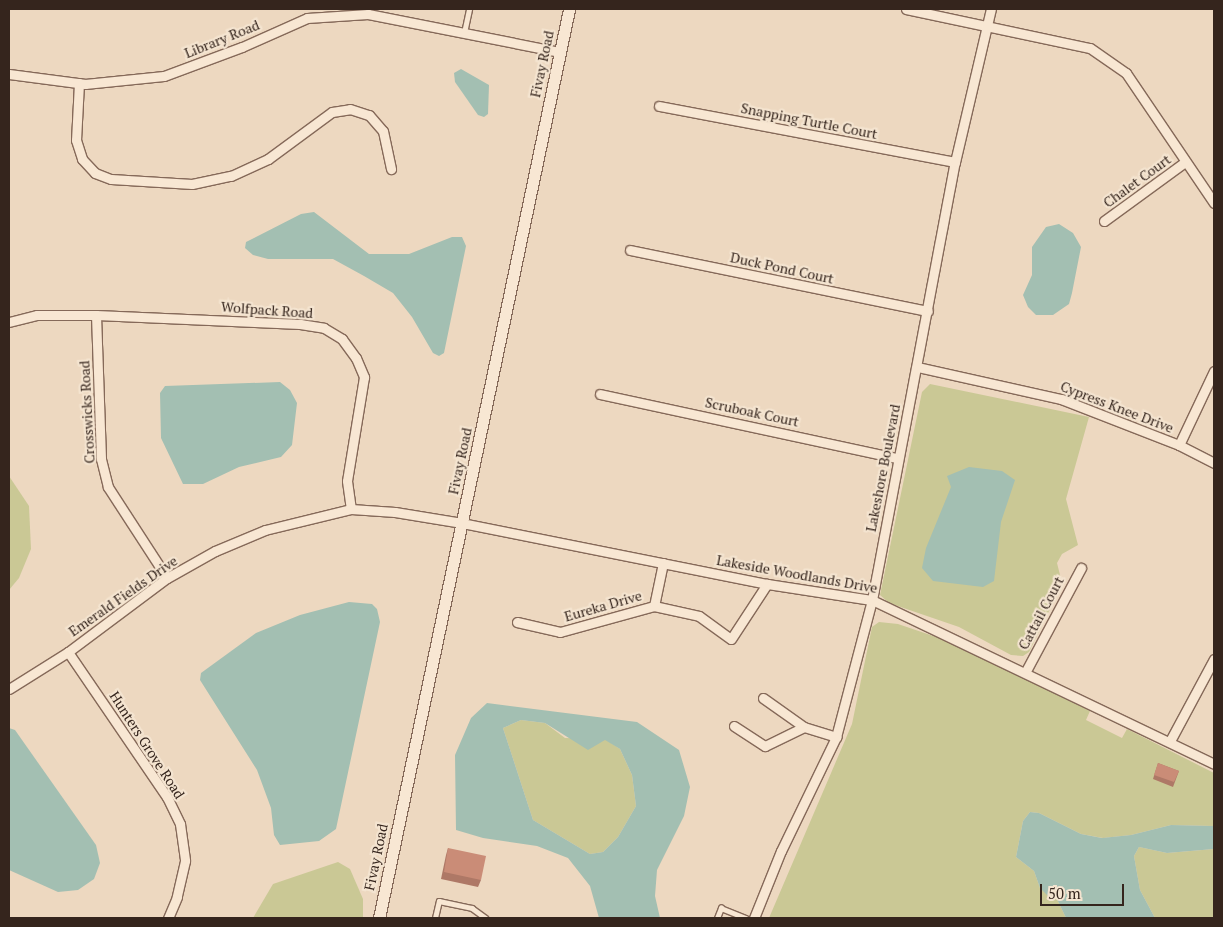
<!DOCTYPE html>
<html>
<head>
<meta charset="utf-8">
<style>
	body { margin:0 }
	#map { position:relative; width:1223px; height:927px; overflow:hidden; background:#edd8c0; font-family:"PT Serif",serif }
	div>[style] { position:absolute }
	.green>* { inset:0; background:#cac895 }
	.water>* { inset:0; background:#a3bfb2 }
	.roads { filter:drop-shadow(1px 0 #856959) drop-shadow(-1px 0 #856959) drop-shadow(0 1px #856959) drop-shadow(0 -1px #856959) }
	.service>* { height:4.5px; margin:-2.25px; padding:0 2.25px; transform-origin:2.25px; border-radius:2.25px; background:#f8e7d3 }
	.minor>* { height:9px; margin:-4.5px; padding:0 4.5px; transform-origin:4.5px; border-radius:4.5px; background:#f8e7d3 }
	.tertiary>* { height:11px; margin:-5.5px; padding:0 5.5px; transform-origin:5.5px; border-radius:5.5px; background:#f8e7d3 }
	.wall>* { inset:0; background:#ae7866 }
	.building>* { inset:0; background:#ca8c77 }
	span { translate:-50% -50%; white-space:nowrap; text-align:center; line-height:1.15; -webkit-text-stroke:4.5px #f4e4d0; paint-order:stroke }
	.street-label { font-size:14px; color:#35251d }
	.frame { position:absolute; inset:0; border:10px solid #35251d; pointer-events:none }
	.scale { position:absolute; left:1040px; top:884px; width:84px; height:22px; box-sizing:border-box; border:2px solid #35251d; border-top:0; padding-left:6px; font-size:15px; line-height:18px; white-space:nowrap; color:#35251d; -webkit-text-stroke:4px #f4e4d0; paint-order:stroke }
</style>
</head>
<body>
<div id="map">
	<div class="green">
		<i style="clip-path:polygon(930px 384px,1089px 417px,1066px 499px,1078px 545px,1062px 554px,1057px 563px,1062px 583px,1060px 589px,1029px 652px,1023px 656px,1011px 655px,959px 627px,889px 603px,880px 595px,922px 392px)"></i>
		<i style="clip-path:polygon(9px 476px,29px 506px,31px 549px,19px 578px,9px 590px)"></i>
		<i style="clip-path:polygon(879px 622px,898px 624px,951px 642px,1090px 711px,1086px 720px,1122px 738px,1127px 729px,1214px 773px,1214px 826px,1171px 825px,1131px 835px,1103px 838px,1081px 834px,1039px 813px,1030px 812px,1023px 821px,1016px 857px,1034px 871px,1040px 888px,1056px 897px,1066px 918px,769px 918px,852px 724px,872px 627px)"></i>
		<i style="clip-path:polygon(521px 720px,545px 723px,565px 738px,605px 739px,620px 749px,632px 775px,636px 806px,618px 837px,603px 852px,590px 854px,533px 820px,503px 728px)"></i>
		<i style="clip-path:polygon(1139px 847px,1167px 853px,1214px 849px,1214px 918px,1155px 918px,1140px 890px,1134px 856px)"></i>
		<i style="clip-path:polygon(338px 862px,350px 869px,363px 899px,363px 918px,253px 918px,273px 884px)"></i>
	</div>
	<div class="water">
		<i style="clip-path:polygon(461px 69px,489px 85px,488px 114px,484px 117px,478px 115px,455px 82px,454px 73px)"></i>
		<i style="clip-path:polygon(314px 212px,369px 254px,409px 254px,452px 237px,462px 237px,466px 246px,444px 353px,439px 356px,433px 353px,412px 317px,393px 293px,364px 276px,333px 259px,268px 259px,253px 255px,245px 248px,246px 242px,301px 214px)"></i>
		<i style="clip-path:polygon(1059px 224px,1073px 233px,1081px 247px,1072px 293px,1069px 304px,1053px 315px,1036px 315px,1028px 307px,1023px 295px,1032px 275px,1032px 247px,1046px 227px)"></i>
		<i style="clip-path:polygon(280px 382px,290px 390px,297px 403px,292px 445px,281px 457px,239px 467px,203px 484px,183px 484px,161px 438px,160px 393px,165px 386px)"></i>
		<i style="clip-path:polygon(969px 467px,1002px 471px,1015px 480px,1001px 522px,994px 581px,983px 587px,933px 581px,922px 568px,926px 548px,951px 487px,947px 476px)"></i>
		<i style="clip-path:polygon(349px 602px,372px 604px,377px 609px,380px 622px,336px 829px,319px 841px,280px 845px,274px 835px,271px 808px,257px 770px,200px 680px,201px 673px,256px 633px,300px 615px)"></i>
		<i style="clip-path:polygon(evenodd,487px 703px,637px 722px,679px 750px,690px 787px,684px 816px,657px 870px,655px 896px,660px 918px,599px 918px,590px 886px,568px 858px,537px 846px,483px 838px,456px 830px,455px 755px,471px 718px,487px 703px,521px 720px,545px 723px,588px 750px,605px 740px,620px 749px,632px 775px,636px 806px,618px 837px,603px 852px,590px 854px,533px 820px,503px 728px,521px 720px)"></i>
		<i style="clip-path:polygon(9px 728px,15px 730px,96px 845px,100px 863px,94px 879px,78px 890px,58px 892px,9px 870px)"></i>
		<i style="clip-path:polygon(1030px 812px,1039px 813px,1081px 834px,1102px 838px,1131px 835px,1171px 825px,1214px 826px,1214px 849px,1167px 853px,1139px 847px,1134px 856px,1140px 890px,1155px 918px,1066px 918px,1056px 897px,1048px 896px,1040px 888px,1034px 871px,1016px 857px,1023px 821px)"></i>
	</div>
	<div class="roads">
		<div class="service">
			<i style="left:464px;top:33px;width:25px;rotate:-78deg"></i>
			<i style="left:435px;top:918px;width:17px;rotate:-77deg"></i>
			<i style="left:439px;top:901px;width:34px;rotate:12deg"></i>
			<i style="left:472px;top:908px;width:17px;rotate:36deg"></i>
			<i style="left:717px;top:918px;width:11px;rotate:-68deg"></i>
			<i style="left:721px;top:908px;width:27px;rotate:22deg"></i>
		</div>
		<div class="minor">
			<i style="left:906px;top:9px;width:188px;rotate:12deg"></i>
			<i style="left:1090px;top:48px;width:44px;rotate:34.8deg"></i>
			<i style="left:1126px;top:73px;width:157px;rotate:55.9deg"></i>
			<i style="left:9px;top:74px;width:77px;rotate:7.5deg"></i>
			<i style="left:85px;top:84px;width:79px;rotate:-5.8deg"></i>
			<i style="left:164px;top:76px;width:83px;rotate:-20.4deg"></i>
			<i style="left:242px;top:47px;width:71px;rotate:-24deg"></i>
			<i style="left:307px;top:18px;width:61px;rotate:-3.8deg"></i>
			<i style="left:368px;top:14px;width:196px;rotate:11.2deg"></i>
			<i style="left:79px;top:83px;width:57px;rotate:93deg"></i>
			<i style="left:76px;top:140px;width:20px;rotate:72deg"></i>
			<i style="left:82px;top:159px;width:19px;rotate:47deg"></i>
			<i style="left:95px;top:173px;width:17px;rotate:21deg"></i>
			<i style="left:111px;top:179px;width:81px;rotate:3.5deg"></i>
			<i style="left:192px;top:184px;width:40px;rotate:-12deg"></i>
			<i style="left:231px;top:176px;width:41px;rotate:-24.7deg"></i>
			<i style="left:268px;top:159px;width:79px;rotate:-36.3deg"></i>
			<i style="left:332px;top:112px;width:18px;rotate:-9deg"></i>
			<i style="left:350px;top:109px;width:20px;rotate:18deg"></i>
			<i style="left:369px;top:115px;width:21px;rotate:49deg"></i>
			<i style="left:383px;top:131px;width:39px;rotate:78deg"></i>
			<i style="left:659px;top:106px;width:301px;rotate:10.7deg"></i>
			<i style="left:1104px;top:221px;width:100px;rotate:-36.1deg"></i>
			<i style="left:630px;top:250px;width:304px;rotate:11.6deg"></i>
			<i style="left:96px;top:315px;width:144px;rotate:88deg"></i>
			<i style="left:101px;top:459px;width:29px;rotate:76deg"></i>
			<i style="left:108px;top:487px;width:108px;rotate:57deg"></i>
			<i style="left:9px;top:322px;width:29px;rotate:-14deg"></i>
			<i style="left:37px;top:315px;width:59px"></i>
			<i style="left:96px;top:315px;width:204px;rotate:2.5deg"></i>
			<i style="left:300px;top:324px;width:24px;rotate:9deg"></i>
			<i style="left:324px;top:328px;width:21px;rotate:31deg"></i>
			<i style="left:342px;top:339px;width:24px;rotate:54deg"></i>
			<i style="left:356px;top:358px;width:21px;rotate:67deg"></i>
			<i style="left:364px;top:377px;width:105px;rotate:99.3deg"></i>
			<i style="left:347px;top:481px;width:28px;rotate:82deg"></i>
			<i style="left:918px;top:367px;width:147px;rotate:12.6deg"></i>
			<i style="left:1061px;top:399px;width:127px;rotate:21.3deg"></i>
			<i style="left:1179px;top:445px;width:39px;rotate:27deg"></i>
			<i style="left:600px;top:394px;width:304px;rotate:12.2deg"></i>
			<i style="left:1179px;top:445px;width:82px;rotate:-64.7deg"></i>
			<i style="left:654px;top:606px;width:46px;rotate:12.5deg"></i>
			<i style="left:699px;top:616px;width:39px;rotate:36deg"></i>
			<i style="left:731px;top:639px;width:66px;rotate:-56.8deg"></i>
			<i style="left:517px;top:622px;width:44px;rotate:13.1deg"></i>
			<i style="left:560px;top:632px;width:98px;rotate:-15.5deg"></i>
			<i style="left:654px;top:606px;width:44px;rotate:-78.2deg"></i>
			<i style="left:68px;top:652px;width:176px;rotate:55.7deg"></i>
			<i style="left:167px;top:797px;width:30px;rotate:64deg"></i>
			<i style="left:180px;top:824px;width:37px;rotate:82deg"></i>
			<i style="left:185px;top:861px;width:37px;rotate:103deg"></i>
			<i style="left:177px;top:897px;width:23px;rotate:113deg"></i>
			<i style="left:1026px;top:671px;width:117px;rotate:-61.9deg"></i>
			<i style="left:9px;top:689px;width:70px;rotate:-32.1deg"></i>
			<i style="left:68px;top:652px;width:124px;rotate:-36.8deg"></i>
			<i style="left:167px;top:578px;width:55px;rotate:-29.4deg"></i>
			<i style="left:215px;top:551px;width:54px;rotate:-22.8deg"></i>
			<i style="left:265px;top:530px;width:89px;rotate:-13.7deg"></i>
			<i style="left:351px;top:509px;width:44px;rotate:3.9deg"></i>
			<i style="left:395px;top:512px;width:68px;rotate:9.3deg"></i>
			<i style="left:462px;top:523px;width:311px;rotate:11.3deg"></i>
			<i style="left:767px;top:584px;width:106px;rotate:8.7deg"></i>
			<i style="left:872px;top:600px;width:379px;rotate:25.6deg"></i>
			<i style="left:763px;top:698px;width:50px;rotate:35.3deg"></i>
			<i style="left:804px;top:727px;width:34px;rotate:17deg"></i>
			<i style="left:734px;top:726px;width:37px;rotate:33deg"></i>
			<i style="left:765px;top:746px;width:43px;rotate:-26deg"></i>
			<i style="left:1170px;top:741px;width:93px;rotate:-61.8deg"></i>
			<i style="left:754px;top:918px;width:72px;rotate:-68.1deg"></i>
			<i style="left:781px;top:851px;width:127px;rotate:-64.2deg"></i>
			<i style="left:836px;top:737px;width:142px;rotate:-75.3deg"></i>
			<i style="left:872px;top:600px;width:446px;rotate:-79.3deg"></i>
			<i style="left:955px;top:162px;width:157px;rotate:-76.8deg"></i>
		</div>
		<div class="tertiary">
			<i style="left:379px;top:918px;width:929px;rotate:-78.19deg"></i>
		</div>
	</div>
	<div class="wall">
		<i style="clip-path:polygon(1158px 763px,1179px 771px,1173px 787px,1153px 779px)"></i>
		<i style="clip-path:polygon(448px 848px,481px 880px,478px 887px,441px 879px,446px 855px)"></i>
	</div>
	<div class="building">
		<i style="clip-path:polygon(1158px 763px,1179px 771px,1174px 782px,1154px 775px)"></i>
		<i style="clip-path:polygon(448px 848px,486px 856px,481px 880px,444px 872px)"></i>
	</div>
	<div class="street-label">
		<span style="left:222px;top:39px;rotate:-22deg">Library Road</span>
		<span style="left:542px;top:64px;rotate:-78deg">Fivay Road</span>
		<span style="left:809px;top:121px;rotate:11deg">Snapping Turtle Court</span>
		<span style="left:1137px;top:181px;rotate:-36deg">Chalet Court</span>
		<span style="left:782px;top:268px;rotate:12deg">Duck Pond Court</span>
		<span style="left:267px;top:310px;rotate:4deg">Wolfpack Road</span>
		<span style="left:1117px;top:407px;rotate:21deg">Cypress Knee Drive</span>
		<span style="left:87px;top:412px;rotate:-93deg">Crosswicks Road</span>
		<span style="left:752px;top:412px;rotate:12deg">Scruboak Court</span>
		<span style="left:460px;top:461px;rotate:-78deg">Fivay Road</span>
		<span style="left:883px;top:468px;rotate:-79deg">Lakeshore Boulevard</span>
		<span style="left:797px;top:574px;rotate:10deg">Lakeside Woodlands Drive</span>
		<span style="left:123px;top:596px;rotate:-35deg">Emerald Fields Drive</span>
		<span style="left:603px;top:606px;rotate:-16deg">Eureka Drive</span>
		<span style="left:1041px;top:613px;rotate:-62deg">Cattail Court</span>
		<span style="left:147px;top:745px;rotate:57deg">Hunters Grove Road</span>
		<span style="left:376px;top:857px;rotate:-78deg">Fivay Road</span>
	</div>
	<div class="frame"></div>
	<div class="scale">50 m</div>
</div>
</body>
</html>
